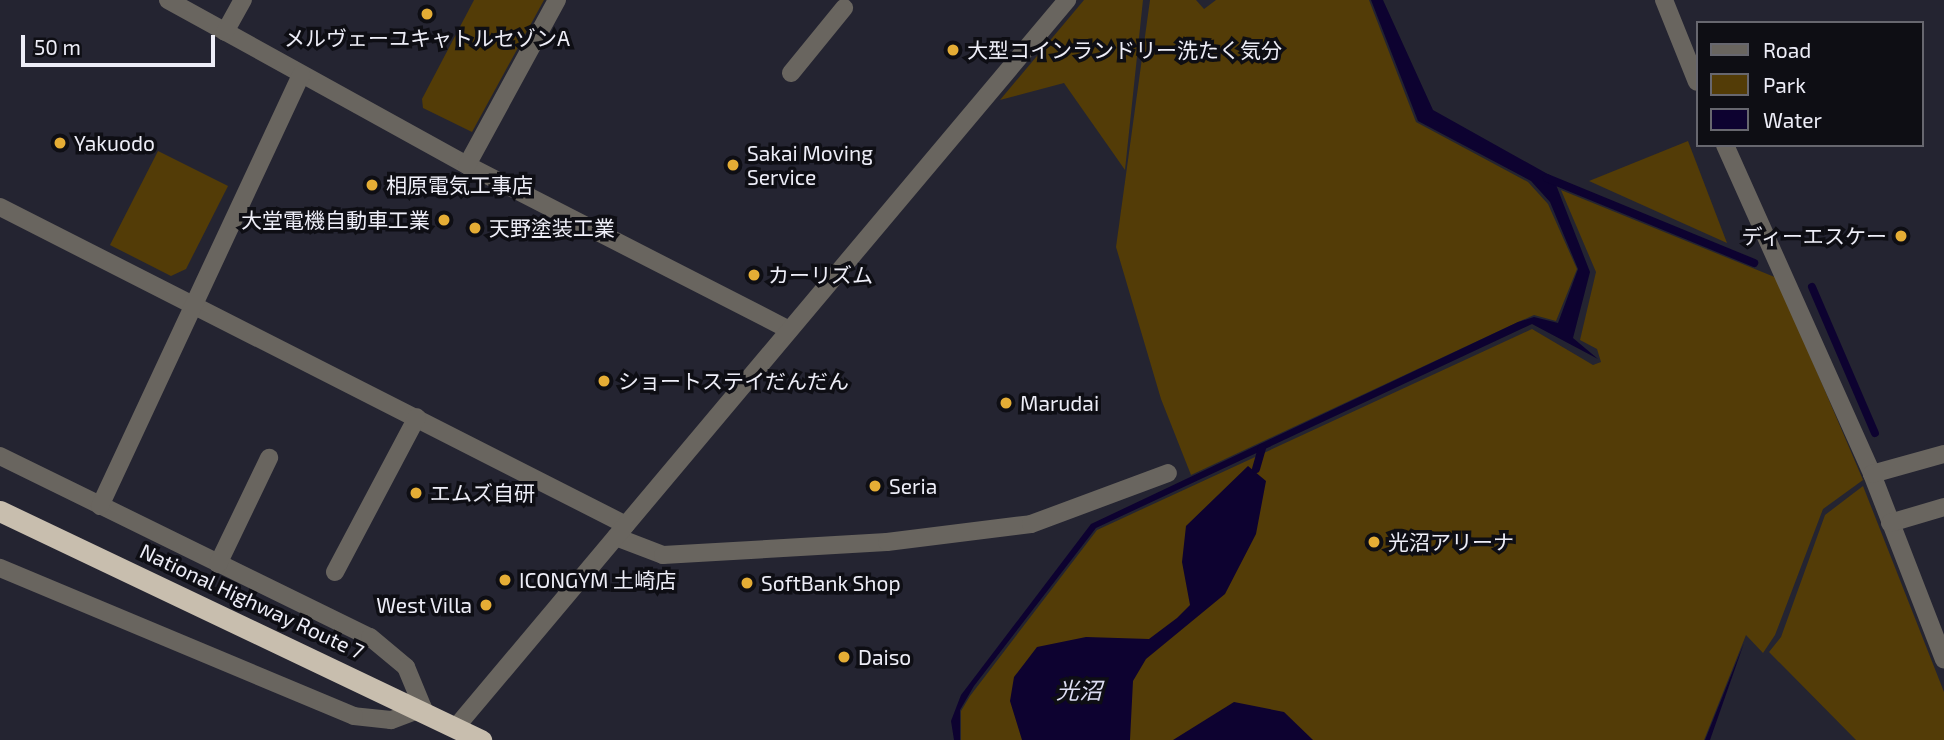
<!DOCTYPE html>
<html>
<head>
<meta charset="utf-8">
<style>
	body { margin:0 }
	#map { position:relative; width:1944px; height:740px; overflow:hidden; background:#242431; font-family:"Exo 2","Noto Sans JP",sans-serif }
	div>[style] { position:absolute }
	.green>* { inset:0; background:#533c07 }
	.water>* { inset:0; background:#0d0230 }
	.stream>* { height:8px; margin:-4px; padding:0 4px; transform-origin:4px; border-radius:4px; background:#0d0230 }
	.minor>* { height:18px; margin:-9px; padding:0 9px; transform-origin:9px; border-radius:9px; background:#69655f }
	.highway>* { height:21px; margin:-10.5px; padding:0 10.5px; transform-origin:10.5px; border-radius:10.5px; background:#c8beae }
	.dots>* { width:19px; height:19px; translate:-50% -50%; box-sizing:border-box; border:4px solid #0e0e14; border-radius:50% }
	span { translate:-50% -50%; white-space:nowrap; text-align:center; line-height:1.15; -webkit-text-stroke:7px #0e0e14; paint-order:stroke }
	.poi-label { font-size:21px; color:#ededf7 }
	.left { translate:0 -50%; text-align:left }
	.right { translate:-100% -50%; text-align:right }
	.street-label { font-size:21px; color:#ededf7 }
	.water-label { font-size:23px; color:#ddddf2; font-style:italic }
	.legend { position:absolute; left:1696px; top:21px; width:228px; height:126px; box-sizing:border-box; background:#0e0e14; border:2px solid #67676f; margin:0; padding:9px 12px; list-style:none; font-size:21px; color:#ededf7 }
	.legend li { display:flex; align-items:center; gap:14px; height:35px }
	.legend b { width:35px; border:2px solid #67676f }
	.scale { position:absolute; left:21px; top:35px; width:194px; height:32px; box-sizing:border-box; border:4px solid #ededf7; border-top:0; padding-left:9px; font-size:21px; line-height:24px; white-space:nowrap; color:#ededf7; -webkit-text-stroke:5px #0e0e14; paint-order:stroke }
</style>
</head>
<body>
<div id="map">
	<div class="green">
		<i style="clip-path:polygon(474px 0,544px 0,472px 132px,423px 108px,422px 99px)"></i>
		<i style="clip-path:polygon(1084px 0,1143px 0,1125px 170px,1064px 83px,1000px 100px)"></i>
		<i style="clip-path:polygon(1150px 0,1196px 0,1204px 9px,1216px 0,1369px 0,1416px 122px,1528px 182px,1548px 204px,1577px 269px,1556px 321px,1534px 315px,1518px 322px,1191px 475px,1161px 399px,1116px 247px)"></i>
		<i style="clip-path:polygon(1688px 141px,1727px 243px,1589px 181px)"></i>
		<i style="clip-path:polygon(158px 151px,228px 186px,186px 269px,171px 276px,110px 245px)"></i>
		<i style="clip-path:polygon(1561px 190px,1777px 278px,1863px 480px,1823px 509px,1775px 635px,1763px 653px,1746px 635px,1704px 740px,961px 740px,961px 711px,970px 696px,1097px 530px,1532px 329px,1593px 365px,1601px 362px,1597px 349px,1580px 340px,1596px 272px)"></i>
		<i style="clip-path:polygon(1863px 486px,1944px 692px,1944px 740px,1856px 740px,1769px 652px,1781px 637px,1825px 515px)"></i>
	</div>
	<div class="water">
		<i style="clip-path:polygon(1371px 0,1383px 0,1433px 110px,1553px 177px,1590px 272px,1573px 338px,1598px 359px,1532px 324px,1096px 528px,974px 686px,960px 710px,960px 740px,954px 740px,951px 721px,961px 695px,1091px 524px,1518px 322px,1534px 317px,1558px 323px,1578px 269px,1550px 202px,1531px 181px,1418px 121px)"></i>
		<i style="clip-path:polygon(1248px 466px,1266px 481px,1256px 534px,1225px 594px,1146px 659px,1133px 681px,1130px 740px,1022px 740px,1010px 701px,1014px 677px,1037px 647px,1086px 637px,1149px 639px,1177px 618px,1190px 605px,1182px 562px,1186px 526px)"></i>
		<i style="clip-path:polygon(1744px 643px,1710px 740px,1705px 740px)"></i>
		<i style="clip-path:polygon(1234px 702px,1284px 712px,1313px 740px,1173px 740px)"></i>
	</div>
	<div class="stream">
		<i style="left:1547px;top:178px;width:224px;rotate:22.3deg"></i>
		<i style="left:1812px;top:287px;width:159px;rotate:66.7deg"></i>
		<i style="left:1256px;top:469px;width:22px;rotate:-74deg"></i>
	</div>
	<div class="minor">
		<i style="left:168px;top:0;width:342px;rotate:28.9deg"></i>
		<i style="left:467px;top:165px;width:362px;rotate:27.1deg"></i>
		<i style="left:1664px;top:0;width:88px;rotate:68.1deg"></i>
		<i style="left:225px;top:32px;width:37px;rotate:-61deg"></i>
		<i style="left:791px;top:73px;width:84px;rotate:-50.8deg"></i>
		<i style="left:1725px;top:145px;width:360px;rotate:65.9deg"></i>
		<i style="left:1872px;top:474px;width:199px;rotate:68.8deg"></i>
		<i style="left:467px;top:165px;width:188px;rotate:-61.4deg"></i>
		<i style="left:0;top:207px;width:702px;rotate:26.93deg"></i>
		<i style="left:0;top:456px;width:412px;rotate:26.1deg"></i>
		<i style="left:370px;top:637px;width:47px;rotate:39.8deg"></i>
		<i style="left:406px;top:667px;width:44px;rotate:67.5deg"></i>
		<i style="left:423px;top:708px;width:34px;rotate:159deg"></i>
		<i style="left:391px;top:720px;width:37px;rotate:-174deg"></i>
		<i style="left:354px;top:716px;width:384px;rotate:-157.3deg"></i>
		<i style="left:1872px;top:474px;width:75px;rotate:-15.5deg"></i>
		<i style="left:100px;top:506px;width:476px;rotate:-65deg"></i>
		<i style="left:1890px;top:523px;width:56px;rotate:-16.5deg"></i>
		<i style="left:616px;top:537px;width:50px;rotate:21deg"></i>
		<i style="left:663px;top:555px;width:224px;rotate:-3.3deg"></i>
		<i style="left:887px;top:542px;width:145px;rotate:-7.1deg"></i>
		<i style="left:1031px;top:524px;width:146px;rotate:-20.4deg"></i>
		<i style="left:218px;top:564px;width:118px;rotate:-64.3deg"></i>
		<i style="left:335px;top:572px;width:175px;rotate:-62.1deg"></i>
		<i style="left:456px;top:727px;width:950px;rotate:-49.95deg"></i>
	</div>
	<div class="highway">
		<i style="left:0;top:511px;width:533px;rotate:25.46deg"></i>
	</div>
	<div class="dots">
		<i style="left:427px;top:14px;background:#e5ad35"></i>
		<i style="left:953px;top:50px;background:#e5ad35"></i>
		<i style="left:60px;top:143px;background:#e5ad35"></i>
		<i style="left:733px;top:165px;background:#e5ad35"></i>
		<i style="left:372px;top:185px;background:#e5ad35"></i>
		<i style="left:444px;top:220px;background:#e5ad35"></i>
		<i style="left:475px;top:228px;background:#e5ad35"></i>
		<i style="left:1901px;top:236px;background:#e5ad35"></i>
		<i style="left:754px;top:275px;background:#e5ad35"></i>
		<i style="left:604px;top:381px;background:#e5ad35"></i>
		<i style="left:1006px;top:403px;background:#e5ad35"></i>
		<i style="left:875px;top:486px;background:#e5ad35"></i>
		<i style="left:416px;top:493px;background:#e5ad35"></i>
		<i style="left:1374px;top:542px;background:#e5ad35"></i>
		<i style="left:505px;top:580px;background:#e5ad35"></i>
		<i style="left:747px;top:583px;background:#e5ad35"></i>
		<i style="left:486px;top:605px;background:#e5ad35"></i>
		<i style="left:844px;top:657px;background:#e5ad35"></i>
	</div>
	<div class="poi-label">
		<span style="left:427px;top:38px">メルヴェーユキャトルセゾンA</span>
		<span class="left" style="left:967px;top:50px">大型コインランドリー洗たく気分</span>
		<span class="left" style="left:74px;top:143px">Yakuodo</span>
		<span class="left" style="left:747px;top:165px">Sakai Moving<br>Service</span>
		<span class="left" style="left:386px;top:185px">相原電気工事店</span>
		<span class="right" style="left:430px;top:220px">大堂電機自動車工業</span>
		<span class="left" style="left:489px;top:228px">天野塗装工業</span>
		<span class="right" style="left:1887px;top:236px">ディーエスケー</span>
		<span class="left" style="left:768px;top:275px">カーリズム</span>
		<span class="left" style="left:618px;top:381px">ショートステイだんだん</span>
		<span class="left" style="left:1020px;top:403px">Marudai</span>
		<span class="left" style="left:889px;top:486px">Seria</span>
		<span class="left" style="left:430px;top:493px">エムズ自研</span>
		<span class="left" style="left:1388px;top:542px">光沼アリーナ</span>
		<span class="left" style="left:519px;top:580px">ICONGYM 土崎店</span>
		<span class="left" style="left:761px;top:583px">SoftBank Shop</span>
		<span class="right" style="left:472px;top:605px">West Villa</span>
		<span class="left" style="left:858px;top:657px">Daiso</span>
	</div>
	<div class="street-label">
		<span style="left:252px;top:601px;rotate:25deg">National Highway Route 7</span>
	</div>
	<div class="water-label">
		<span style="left:1079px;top:690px">光沼</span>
	</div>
	<ul class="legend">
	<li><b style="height:9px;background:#69655f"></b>Road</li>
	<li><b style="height:19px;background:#533c07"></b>Park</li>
	<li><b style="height:19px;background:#0d0230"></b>Water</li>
	</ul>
	<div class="scale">50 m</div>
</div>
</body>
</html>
